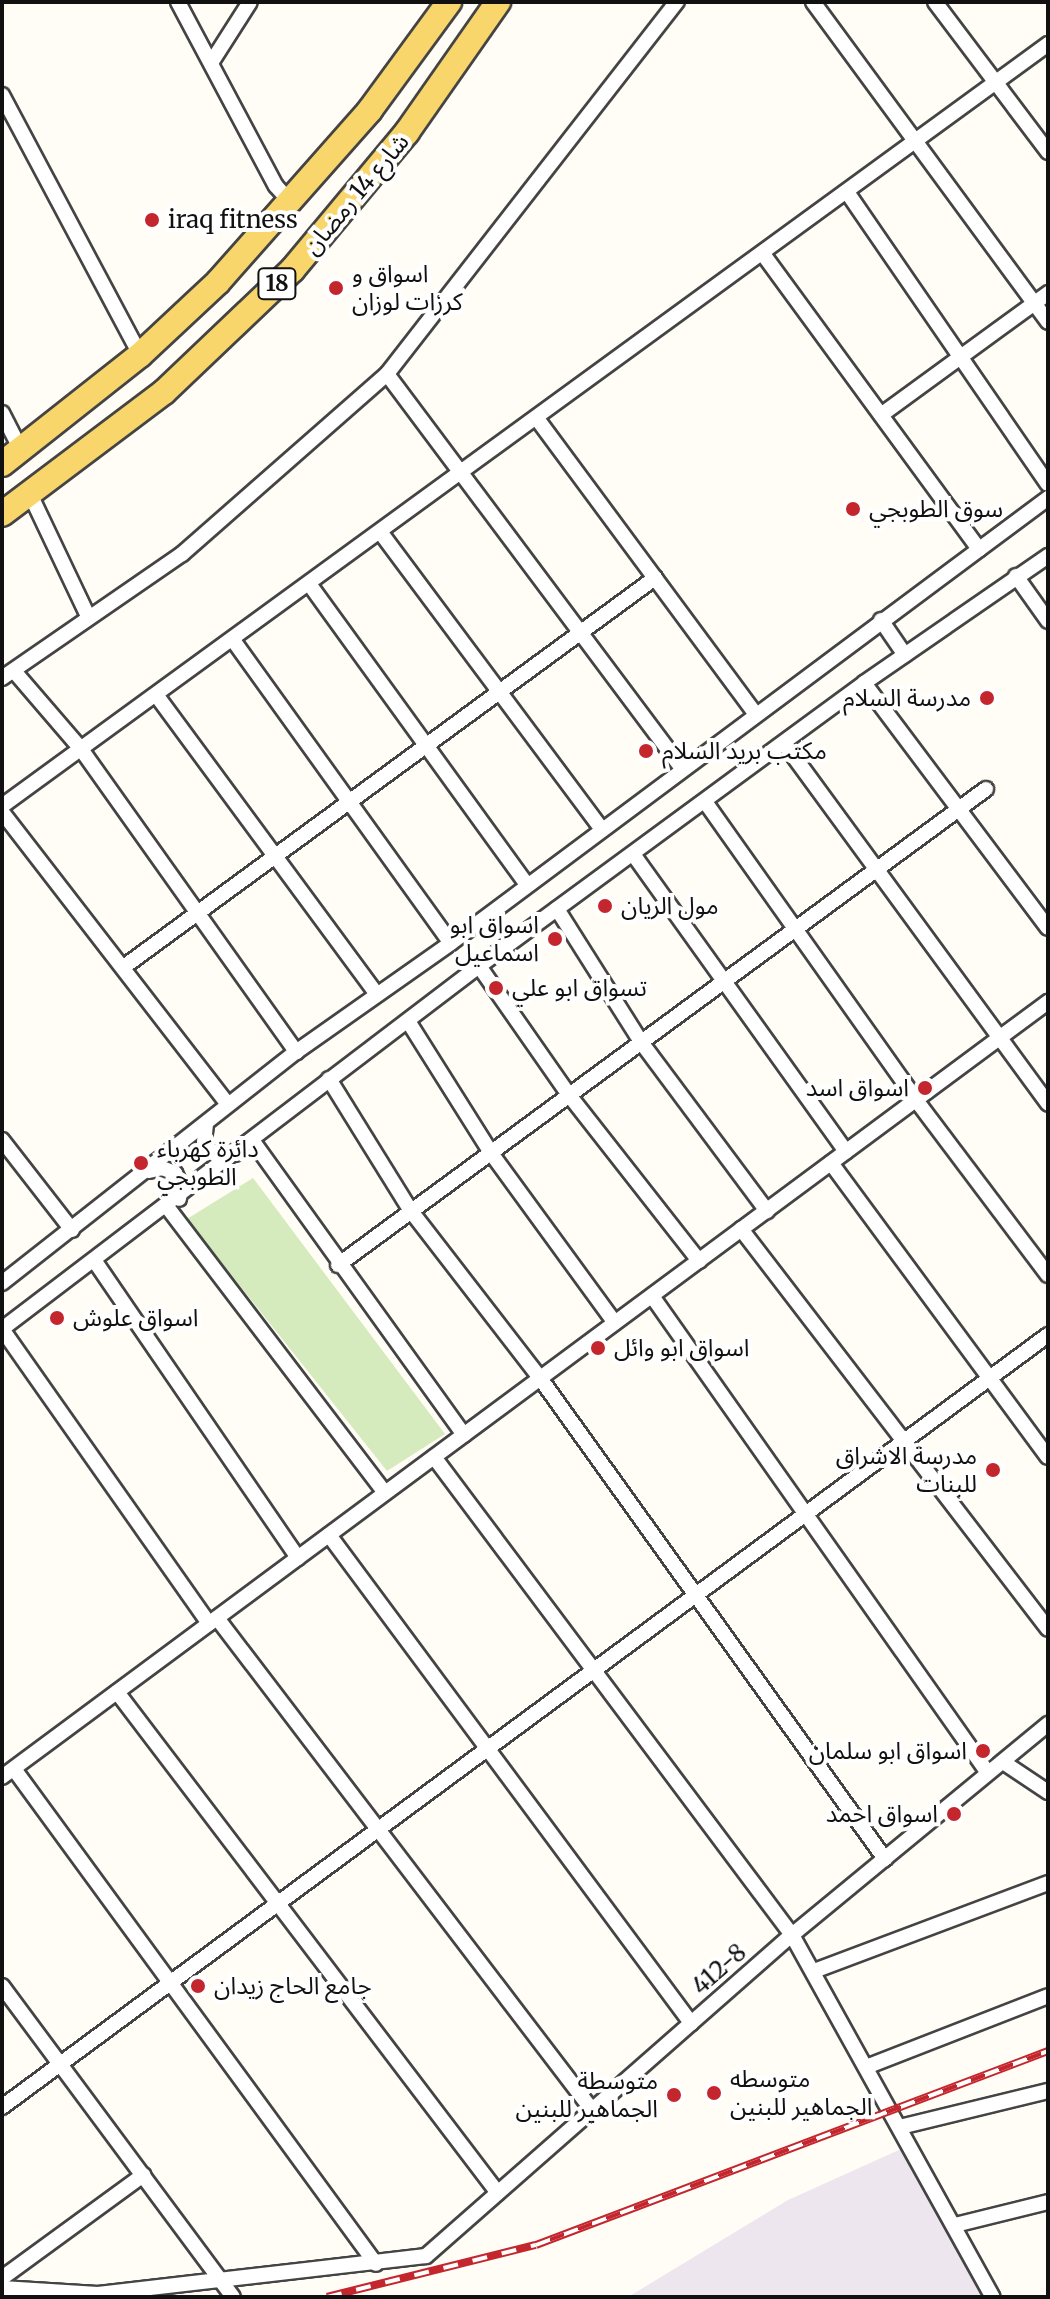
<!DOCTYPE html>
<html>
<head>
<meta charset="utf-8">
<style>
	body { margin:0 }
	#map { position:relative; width:1050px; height:2299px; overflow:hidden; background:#fffdf5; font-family:Merriweather,"Noto Sans Arabic",serif }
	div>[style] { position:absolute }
	.industrial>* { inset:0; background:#eee6ef }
	.green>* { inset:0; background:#d5ebbd }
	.roads { filter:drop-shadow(2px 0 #444) drop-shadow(-2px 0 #444) drop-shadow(0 2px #444) drop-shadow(0 -2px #444) }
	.street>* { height:14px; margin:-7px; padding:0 7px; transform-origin:7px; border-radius:7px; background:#fff }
	.primary>* { height:24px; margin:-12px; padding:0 12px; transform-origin:12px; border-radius:12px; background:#f9d66b }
	.rail>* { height:8px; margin-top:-4px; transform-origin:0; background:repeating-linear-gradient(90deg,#fff 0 15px,#c4262e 0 30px); box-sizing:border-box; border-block:2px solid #c4262e }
	.dots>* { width:22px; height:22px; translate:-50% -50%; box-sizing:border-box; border:4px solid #fff; border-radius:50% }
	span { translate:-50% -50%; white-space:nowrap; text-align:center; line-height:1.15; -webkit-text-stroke:8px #fff; paint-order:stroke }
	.shield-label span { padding:2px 6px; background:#fff; border:2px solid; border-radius:6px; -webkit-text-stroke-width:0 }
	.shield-label { font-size:22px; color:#111; font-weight:700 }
	.street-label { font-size:24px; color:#111 }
	.poi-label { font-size:24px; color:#111 }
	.left { translate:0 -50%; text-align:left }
	.right { translate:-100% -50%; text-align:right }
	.frame { position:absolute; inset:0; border:4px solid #111; pointer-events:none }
</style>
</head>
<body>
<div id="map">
	<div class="industrial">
		<i style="clip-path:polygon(910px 2145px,997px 2297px,628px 2297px,788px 2200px)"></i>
	</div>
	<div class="green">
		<i style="clip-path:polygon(253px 1178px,445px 1434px,387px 1471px,187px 1219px)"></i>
	</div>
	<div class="roads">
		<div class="street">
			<i style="left:178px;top:2px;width:208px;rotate:62deg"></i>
			<i style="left:276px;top:186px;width:24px;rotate:48deg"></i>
			<i style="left:813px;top:2px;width:397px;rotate:53.7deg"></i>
			<i style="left:935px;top:2px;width:188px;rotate:53deg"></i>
			<i style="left:211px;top:63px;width:72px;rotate:-57.4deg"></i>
			<i style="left:2px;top:95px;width:294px;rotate:62deg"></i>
			<i style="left:847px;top:192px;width:354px;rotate:55.5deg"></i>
			<i style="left:763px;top:254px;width:366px;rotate:53.8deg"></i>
			<i style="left:387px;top:374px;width:492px;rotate:53.2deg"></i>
			<i style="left:2px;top:413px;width:42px;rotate:62.8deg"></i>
			<i style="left:881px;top:415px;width:207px;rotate:-36.1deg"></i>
			<i style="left:538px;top:420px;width:365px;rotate:53.5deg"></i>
			<i style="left:30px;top:494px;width:137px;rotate:64.6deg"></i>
			<i style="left:381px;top:533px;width:369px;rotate:53.3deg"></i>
			<i style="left:1016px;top:576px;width:55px;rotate:54.6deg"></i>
			<i style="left:310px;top:585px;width:370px;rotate:54.1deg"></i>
			<i style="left:881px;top:620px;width:42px;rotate:55.6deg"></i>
			<i style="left:233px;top:640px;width:373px;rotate:54.3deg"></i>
			<i style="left:14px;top:671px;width:103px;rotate:49.3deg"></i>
			<i style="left:81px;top:749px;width:372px;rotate:54.6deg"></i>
			<i style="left:2px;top:678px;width:219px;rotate:-34.6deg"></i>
			<i style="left:182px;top:554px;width:273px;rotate:-41.3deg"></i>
			<i style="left:387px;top:374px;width:472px;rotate:-52.1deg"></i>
			<i style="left:864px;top:683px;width:306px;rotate:53.1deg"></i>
			<i style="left:157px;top:696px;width:370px;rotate:53.6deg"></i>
			<i style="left:784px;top:743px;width:447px;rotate:53.8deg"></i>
			<i style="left:706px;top:803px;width:364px;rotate:54.7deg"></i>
			<i style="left:916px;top:1100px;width:219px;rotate:53deg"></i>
			<i style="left:2px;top:806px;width:1294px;rotate:-36.07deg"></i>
			<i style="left:2px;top:812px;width:369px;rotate:52.3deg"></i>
			<i style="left:633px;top:854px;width:366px;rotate:54.4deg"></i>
			<i style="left:557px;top:909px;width:157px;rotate:57.7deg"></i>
			<i style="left:641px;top:1042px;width:211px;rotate:53.3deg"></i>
			<i style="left:125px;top:966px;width:657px;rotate:-36.21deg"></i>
			<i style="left:479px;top:966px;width:157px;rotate:55.1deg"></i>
			<i style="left:569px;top:1095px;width:211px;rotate:51.9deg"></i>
			<i style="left:408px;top:1021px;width:156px;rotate:57.8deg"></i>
			<i style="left:491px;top:1153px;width:210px;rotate:53.9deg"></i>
			<i style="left:329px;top:1079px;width:155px;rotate:58.2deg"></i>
			<i style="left:411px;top:1211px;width:211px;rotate:52.3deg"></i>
			<i style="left:540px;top:1378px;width:592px;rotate:54.35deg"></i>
			<i style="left:206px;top:1124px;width:18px;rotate:96deg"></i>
			<i style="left:204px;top:1142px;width:9px;rotate:58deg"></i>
			<i style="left:209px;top:1150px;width:10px;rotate:37deg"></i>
			<i style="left:217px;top:1156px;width:18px;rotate:-6deg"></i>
			<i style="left:2px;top:1140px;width:114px;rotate:52.1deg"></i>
			<i style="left:252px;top:1140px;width:363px;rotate:54.3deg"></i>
			<i style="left:831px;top:1163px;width:365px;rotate:53.6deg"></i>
			<i style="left:149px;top:1171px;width:13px;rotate:-13deg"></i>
			<i style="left:162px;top:1168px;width:14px;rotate:21deg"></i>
			<i style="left:175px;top:1173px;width:14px;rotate:65deg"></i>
			<i style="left:181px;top:1186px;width:13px;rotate:99deg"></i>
			<i style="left:168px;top:1208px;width:358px;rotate:52.7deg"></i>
			<i style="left:741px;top:1229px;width:504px;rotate:52.49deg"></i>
			<i style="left:94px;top:1260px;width:361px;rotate:55.6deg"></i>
			<i style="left:338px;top:1265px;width:804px;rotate:-36.3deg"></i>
			<i style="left:2px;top:1283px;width:374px;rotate:-38.2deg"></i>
			<i style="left:296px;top:1052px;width:189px;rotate:-35.1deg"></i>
			<i style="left:451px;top:943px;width:745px;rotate:-36.7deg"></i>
			<i style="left:652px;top:1296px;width:583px;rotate:54.84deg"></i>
			<i style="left:2px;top:1329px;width:599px;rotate:-37.27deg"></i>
			<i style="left:479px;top:966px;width:478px;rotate:-36.3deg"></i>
			<i style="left:864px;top:683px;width:224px;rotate:-34.6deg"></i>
			<i style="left:2px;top:1329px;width:360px;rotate:54.9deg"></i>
			<i style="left:434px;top:1457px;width:597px;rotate:53.17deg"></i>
			<i style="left:792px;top:1935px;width:414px;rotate:61deg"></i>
			<i style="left:329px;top:1535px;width:608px;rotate:53.43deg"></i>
			<i style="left:217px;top:1618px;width:619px;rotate:52.69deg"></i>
			<i style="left:117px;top:1692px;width:629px;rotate:52.75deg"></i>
			<i style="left:1003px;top:1762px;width:54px;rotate:33.7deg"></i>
			<i style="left:14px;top:1769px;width:613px;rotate:53.82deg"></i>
			<i style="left:2px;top:1777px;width:1302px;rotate:-36.54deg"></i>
			<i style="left:814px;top:1971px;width:250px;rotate:-20.6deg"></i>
			<i style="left:2px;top:1986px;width:387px;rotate:53.4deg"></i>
			<i style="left:866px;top:2067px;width:195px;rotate:-21.3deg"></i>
			<i style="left:2px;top:2107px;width:1300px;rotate:-36.43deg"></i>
			<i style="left:900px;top:2127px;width:152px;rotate:-13.7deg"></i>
			<i style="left:955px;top:2225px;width:96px;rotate:-13.9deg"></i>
			<i style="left:2px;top:2278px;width:175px;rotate:-36.1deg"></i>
			<i style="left:2px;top:2288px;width:96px;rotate:3.6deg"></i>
			<i style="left:98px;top:2294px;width:330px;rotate:-6.6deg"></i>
			<i style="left:426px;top:2256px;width:487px;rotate:-41.3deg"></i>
			<i style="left:792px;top:1935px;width:332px;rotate:-39.5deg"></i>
		</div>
		<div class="primary">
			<i style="left:2px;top:464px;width:176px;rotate:-38.3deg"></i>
			<i style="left:140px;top:355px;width:107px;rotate:-43.1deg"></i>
			<i style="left:218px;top:282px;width:230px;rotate:-48.5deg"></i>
			<i style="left:370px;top:110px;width:134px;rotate:-53.8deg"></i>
			<i style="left:2px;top:514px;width:203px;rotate:-37deg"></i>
			<i style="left:164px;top:392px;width:178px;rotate:-43.6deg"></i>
			<i style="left:293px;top:269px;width:178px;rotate:-50.2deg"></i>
			<i style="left:407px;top:132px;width:159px;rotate:-55deg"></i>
		</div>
	</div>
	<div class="rail">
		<i style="left:327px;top:2297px;width:215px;rotate:-14deg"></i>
		<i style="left:536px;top:2245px;width:548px;rotate:-20.75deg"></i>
	</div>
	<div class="dots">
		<i style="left:152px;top:220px;background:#c4262e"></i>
		<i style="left:336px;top:288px;background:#c4262e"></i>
		<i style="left:853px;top:509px;background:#c4262e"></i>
		<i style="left:987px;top:698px;background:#c4262e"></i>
		<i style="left:646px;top:751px;background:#c4262e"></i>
		<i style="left:605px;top:906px;background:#c4262e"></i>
		<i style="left:555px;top:939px;background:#c4262e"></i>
		<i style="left:496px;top:988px;background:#c4262e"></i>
		<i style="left:925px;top:1088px;background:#c4262e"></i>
		<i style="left:141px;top:1163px;background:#c4262e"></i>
		<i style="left:57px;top:1318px;background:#c4262e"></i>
		<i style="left:598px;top:1348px;background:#c4262e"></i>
		<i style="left:993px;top:1470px;background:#c4262e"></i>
		<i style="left:983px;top:1751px;background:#c4262e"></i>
		<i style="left:954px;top:1814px;background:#c4262e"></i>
		<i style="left:198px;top:1986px;background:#c4262e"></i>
		<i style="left:714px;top:2093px;background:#c4262e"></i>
		<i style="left:674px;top:2095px;background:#c4262e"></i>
	</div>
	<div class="shield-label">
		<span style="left:277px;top:284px">18</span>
	</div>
	<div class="street-label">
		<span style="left:356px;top:194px;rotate:-50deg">شارع 14 رمضان</span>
		<span style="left:719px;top:1969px;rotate:-41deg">412-8</span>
	</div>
	<div class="poi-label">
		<span class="left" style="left:168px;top:220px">iraq fitness</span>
		<span class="left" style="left:352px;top:288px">اسواق و<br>كرزات لوزان</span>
		<span class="left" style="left:869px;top:509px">سوق الطوبجي</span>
		<span class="right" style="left:971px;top:698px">مدرسة السلام</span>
		<span class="left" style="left:662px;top:751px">مكتب بريد السلام</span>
		<span class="left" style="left:621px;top:906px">مول الريان</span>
		<span class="right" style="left:539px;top:939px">اسواق ابو<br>اسماعيل</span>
		<span class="left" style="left:512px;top:988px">تسواق ابو علي</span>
		<span class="right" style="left:909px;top:1088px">اسواق اسد</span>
		<span class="left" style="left:157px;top:1163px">دائرة كهرباء<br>الطوبجي</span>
		<span class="left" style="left:73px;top:1318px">اسواق علوش</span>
		<span class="left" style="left:614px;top:1348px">اسواق ابو وائل</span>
		<span class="right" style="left:977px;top:1470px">مدرسة الاشراق<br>للبنات</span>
		<span class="right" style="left:967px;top:1751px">اسواق ابو سلمان</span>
		<span class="right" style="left:938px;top:1814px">اسواق احمد</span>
		<span class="left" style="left:214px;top:1986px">جامع الحاج زيدان</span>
		<span class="left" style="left:730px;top:2093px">متوسطه<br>الجماهير للبنين</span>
		<span class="right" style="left:658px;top:2095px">متوسطة<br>الجماهير للبنين</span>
	</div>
	<div class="frame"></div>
</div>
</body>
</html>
